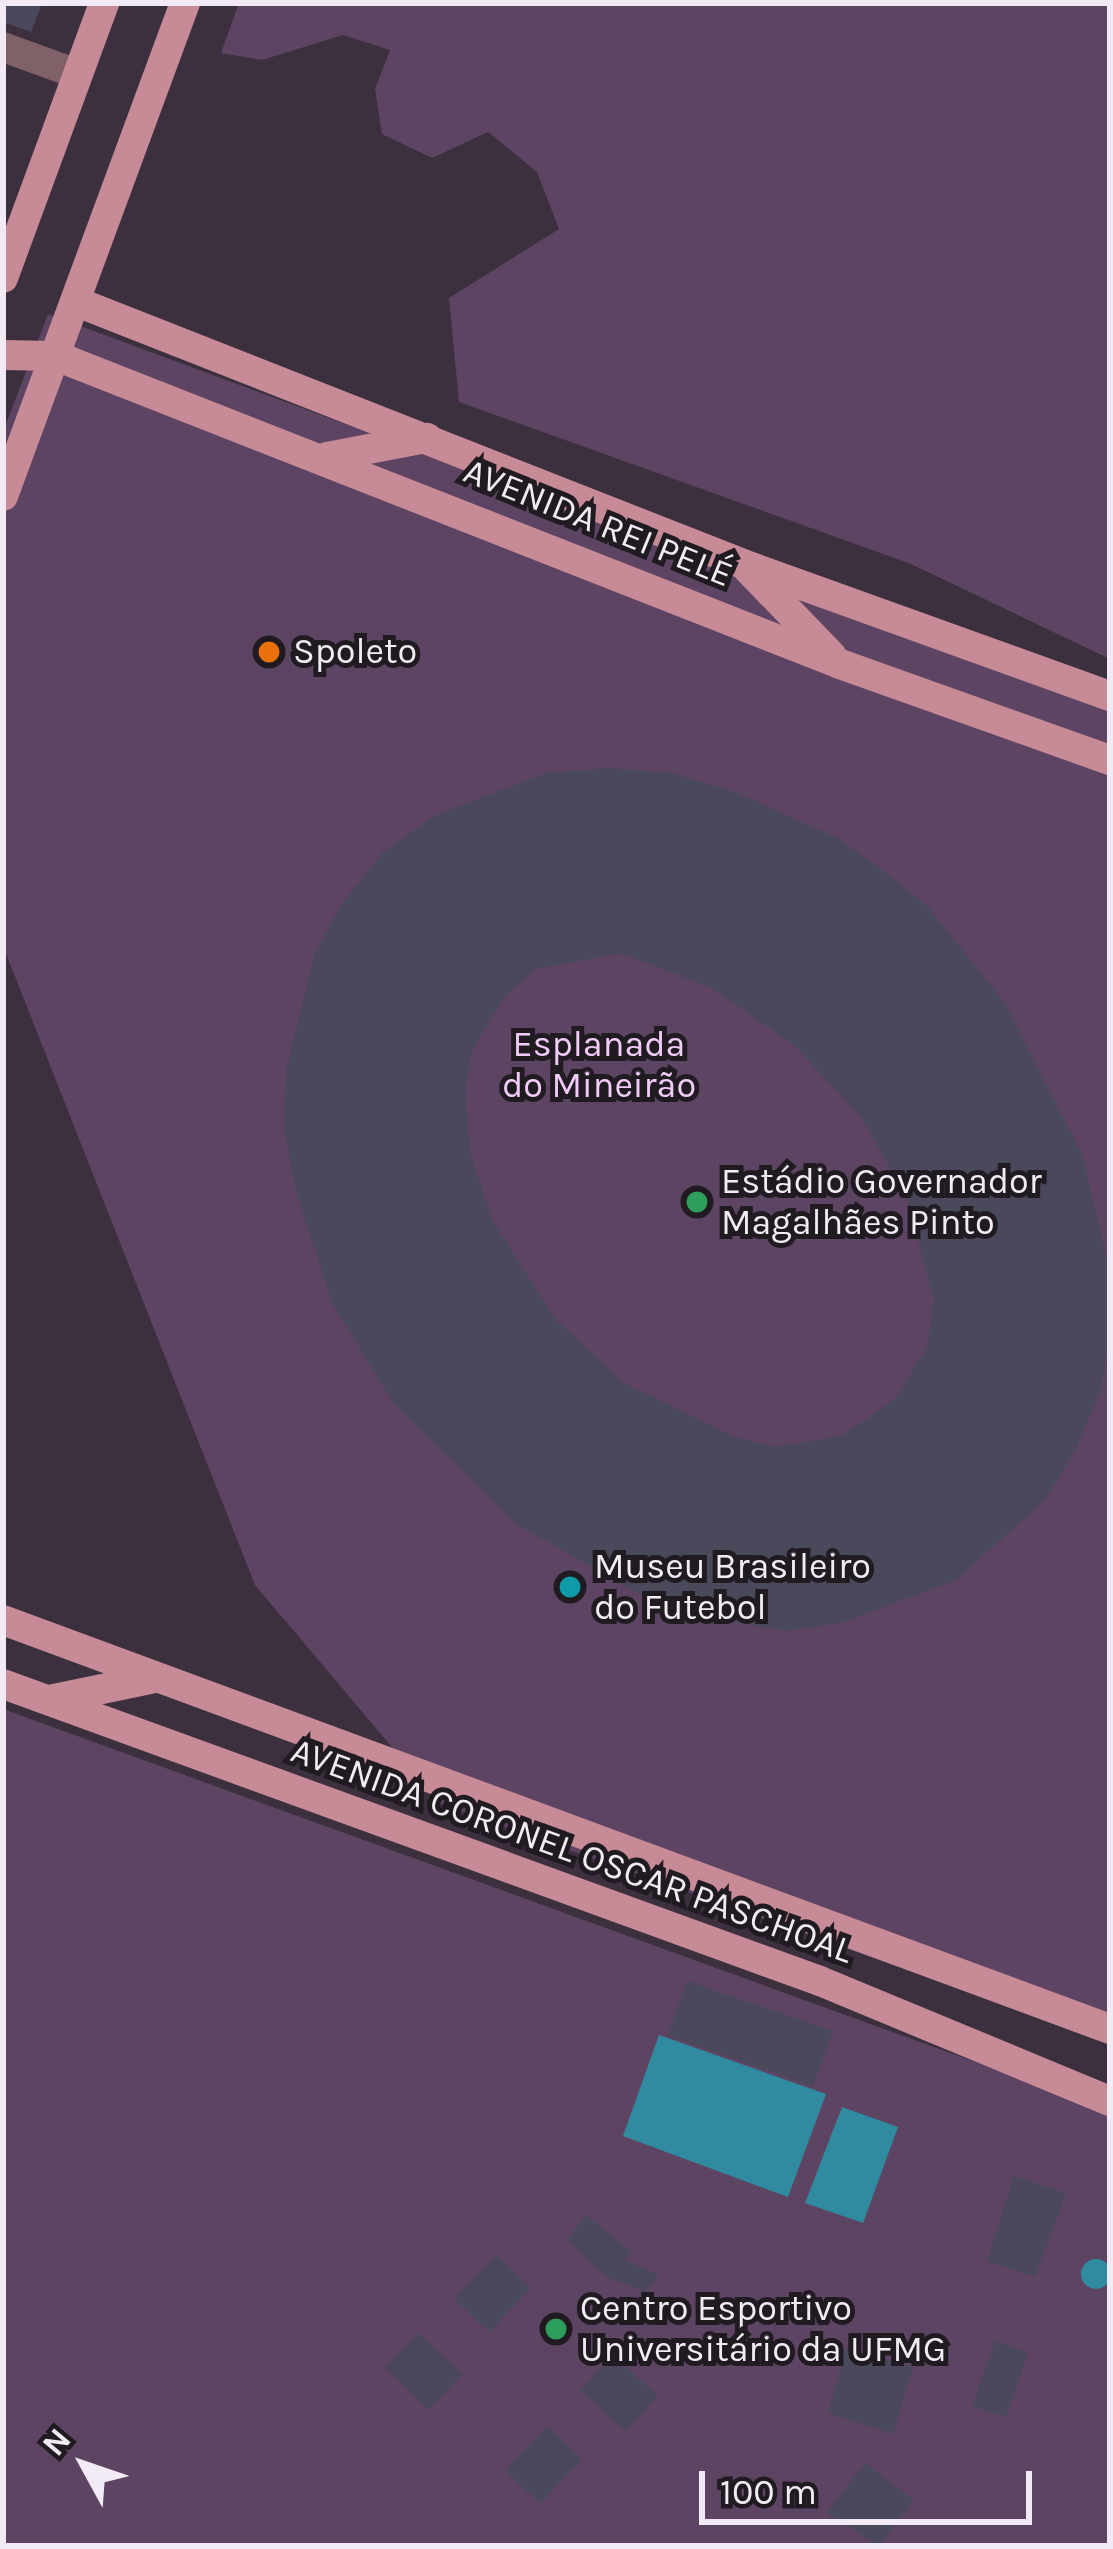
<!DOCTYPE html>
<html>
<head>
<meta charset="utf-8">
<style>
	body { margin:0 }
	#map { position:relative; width:1113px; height:2549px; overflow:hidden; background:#3c303f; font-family:Karla,sans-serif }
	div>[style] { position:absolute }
	.green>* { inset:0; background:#5d4463 }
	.water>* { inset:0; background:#308aa0 }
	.round { border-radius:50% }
	.building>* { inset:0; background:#49495b }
	.minor>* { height:30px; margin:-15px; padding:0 15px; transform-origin:15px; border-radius:15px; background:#7f6167 }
	.major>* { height:30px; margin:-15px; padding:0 15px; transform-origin:15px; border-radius:15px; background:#c78a97 }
	.dots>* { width:33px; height:33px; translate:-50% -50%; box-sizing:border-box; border:6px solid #201a21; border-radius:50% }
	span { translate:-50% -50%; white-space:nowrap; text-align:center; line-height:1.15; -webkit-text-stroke:10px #201a21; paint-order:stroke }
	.street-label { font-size:36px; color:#f2eaf4 }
	.poi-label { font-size:36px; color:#f2eaf4 }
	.left { translate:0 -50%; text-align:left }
	.park-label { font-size:36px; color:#f2ccf9 }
	.frame { position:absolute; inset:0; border:6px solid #f2eaf4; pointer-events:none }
	.north { position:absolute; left:24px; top:2405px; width:120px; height:120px; -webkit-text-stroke:9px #201a21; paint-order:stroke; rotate:310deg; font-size:33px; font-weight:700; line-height:48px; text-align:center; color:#f2eaf4 }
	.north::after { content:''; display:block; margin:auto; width:42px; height:54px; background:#f2eaf4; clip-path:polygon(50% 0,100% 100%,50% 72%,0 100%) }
	.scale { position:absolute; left:699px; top:2471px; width:333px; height:54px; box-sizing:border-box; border:6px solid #f2eaf4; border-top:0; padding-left:15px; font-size:36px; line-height:42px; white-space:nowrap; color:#f2eaf4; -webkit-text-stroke:9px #201a21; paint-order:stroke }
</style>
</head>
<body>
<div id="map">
	<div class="green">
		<i style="clip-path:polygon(239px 3px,1110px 3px,1110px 659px,911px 564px,459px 402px,449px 298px,559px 229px,537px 172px,488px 132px,432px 158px,382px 134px,375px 89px,390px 50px,343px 35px,262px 60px,221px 53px)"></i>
		<i style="clip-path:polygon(48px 314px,1110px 707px,1110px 2042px,440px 1804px,255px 1585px,3px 946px,3px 432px)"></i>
		<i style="clip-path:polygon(3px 1709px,1110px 2111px,1110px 2546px,3px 2546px)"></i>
	</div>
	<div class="water">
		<i style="clip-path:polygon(659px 2035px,826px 2094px,788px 2197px,623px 2136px)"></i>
		<i style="clip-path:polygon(842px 2107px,898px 2127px,863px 2223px,805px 2203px)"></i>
		<i class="round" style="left:1081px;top:2259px;width:30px;height:30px"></i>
	</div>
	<div class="building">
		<i style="clip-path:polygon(3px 3px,42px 3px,31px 32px,3px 22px)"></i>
		<i style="clip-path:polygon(evenodd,608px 768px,671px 773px,730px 790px,838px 838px,881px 869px,928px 907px,1005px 1003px,1083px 1156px,1110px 1273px,1109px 1334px,1101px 1389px,1075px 1451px,1044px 1501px,956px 1580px,841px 1623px,786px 1631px,668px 1610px,519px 1526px,394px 1404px,332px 1303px,295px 1188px,284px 1129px,286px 1071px,315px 953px,341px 905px,383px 852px,434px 816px,546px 773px,608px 768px,622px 953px,711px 988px,794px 1045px,860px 1116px,906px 1196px,934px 1301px,927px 1348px,894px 1400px,841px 1436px,776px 1447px,737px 1438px,625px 1384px,556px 1320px,492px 1220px,470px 1153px,465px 1088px,472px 1050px,506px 995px,536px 969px,622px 953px)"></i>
		<i style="clip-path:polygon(687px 1981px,833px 2031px,813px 2086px,668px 2036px)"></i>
		<i style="clip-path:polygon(1014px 2176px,1066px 2193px,1035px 2277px,987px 2261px)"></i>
		<i style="clip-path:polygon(586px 2215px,631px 2252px,624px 2260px,659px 2275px,645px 2292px,605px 2276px,567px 2239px)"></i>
		<i style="clip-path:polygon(497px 2255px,531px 2288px,489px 2332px,454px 2299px)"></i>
		<i style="clip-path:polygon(418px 2333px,462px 2374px,429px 2410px,385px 2368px)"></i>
		<i style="clip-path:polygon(995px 2341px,1028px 2353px,1006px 2417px,972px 2406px)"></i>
		<i style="clip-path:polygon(846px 2348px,913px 2367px,893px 2434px,828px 2413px)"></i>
		<i style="clip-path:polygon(613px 2355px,658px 2396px,625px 2431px,580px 2390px)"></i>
		<i style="clip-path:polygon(547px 2426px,582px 2459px,540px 2504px,505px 2470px)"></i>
		<i style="clip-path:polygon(865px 2463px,914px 2500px,879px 2546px,827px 2513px)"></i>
	</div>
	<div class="minor">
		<i style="left:3px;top:47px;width:79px;rotate:20deg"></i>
	</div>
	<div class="major">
		<i style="left:3px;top:278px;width:293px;rotate:-69.8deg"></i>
		<i style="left:77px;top:302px;width:716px;rotate:21.47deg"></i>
		<i style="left:743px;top:564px;width:390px;rotate:19.8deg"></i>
		<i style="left:3px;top:355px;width:53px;rotate:1.1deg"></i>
		<i style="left:56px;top:356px;width:842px;rotate:21.45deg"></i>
		<i style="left:840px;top:664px;width:287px;rotate:19.6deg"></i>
		<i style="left:327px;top:457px;width:102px;rotate:-10.8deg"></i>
		<i style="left:3px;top:496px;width:526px;rotate:-69.74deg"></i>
		<i style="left:748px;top:569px;width:120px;rotate:46deg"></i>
		<i style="left:3px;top:1620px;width:1180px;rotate:20.28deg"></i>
		<i style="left:3px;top:1684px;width:869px;rotate:19.98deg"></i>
		<i style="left:820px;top:1981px;width:314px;rotate:22.5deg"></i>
		<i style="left:49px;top:1700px;width:108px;rotate:-11.7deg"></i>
	</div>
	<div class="dots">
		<i style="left:269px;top:652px;background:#e8710a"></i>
		<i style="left:697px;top:1202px;background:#2e9e5b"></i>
		<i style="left:570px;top:1587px;background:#0f9aa8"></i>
		<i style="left:556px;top:2329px;background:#2e9e5b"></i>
	</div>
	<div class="street-label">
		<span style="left:598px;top:523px;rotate:22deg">AVENIDA REI PELÉ</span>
		<span style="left:572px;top:1851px;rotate:20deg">AVENIDA CORONEL OSCAR PASCHOAL</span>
	</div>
	<div class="poi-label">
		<span class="left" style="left:293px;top:652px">Spoleto</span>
		<span class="left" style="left:721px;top:1202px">Estádio Governador<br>Magalhães Pinto</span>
		<span class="left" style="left:594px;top:1587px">Museu Brasileiro<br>do Futebol</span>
		<span class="left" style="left:580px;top:2329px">Centro Esportivo<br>Universitário da UFMG</span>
	</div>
	<div class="park-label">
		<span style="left:599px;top:1065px">Esplanada<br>do Mineirão</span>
	</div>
	<div class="frame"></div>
	<div class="north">N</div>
	<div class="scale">100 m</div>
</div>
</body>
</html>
